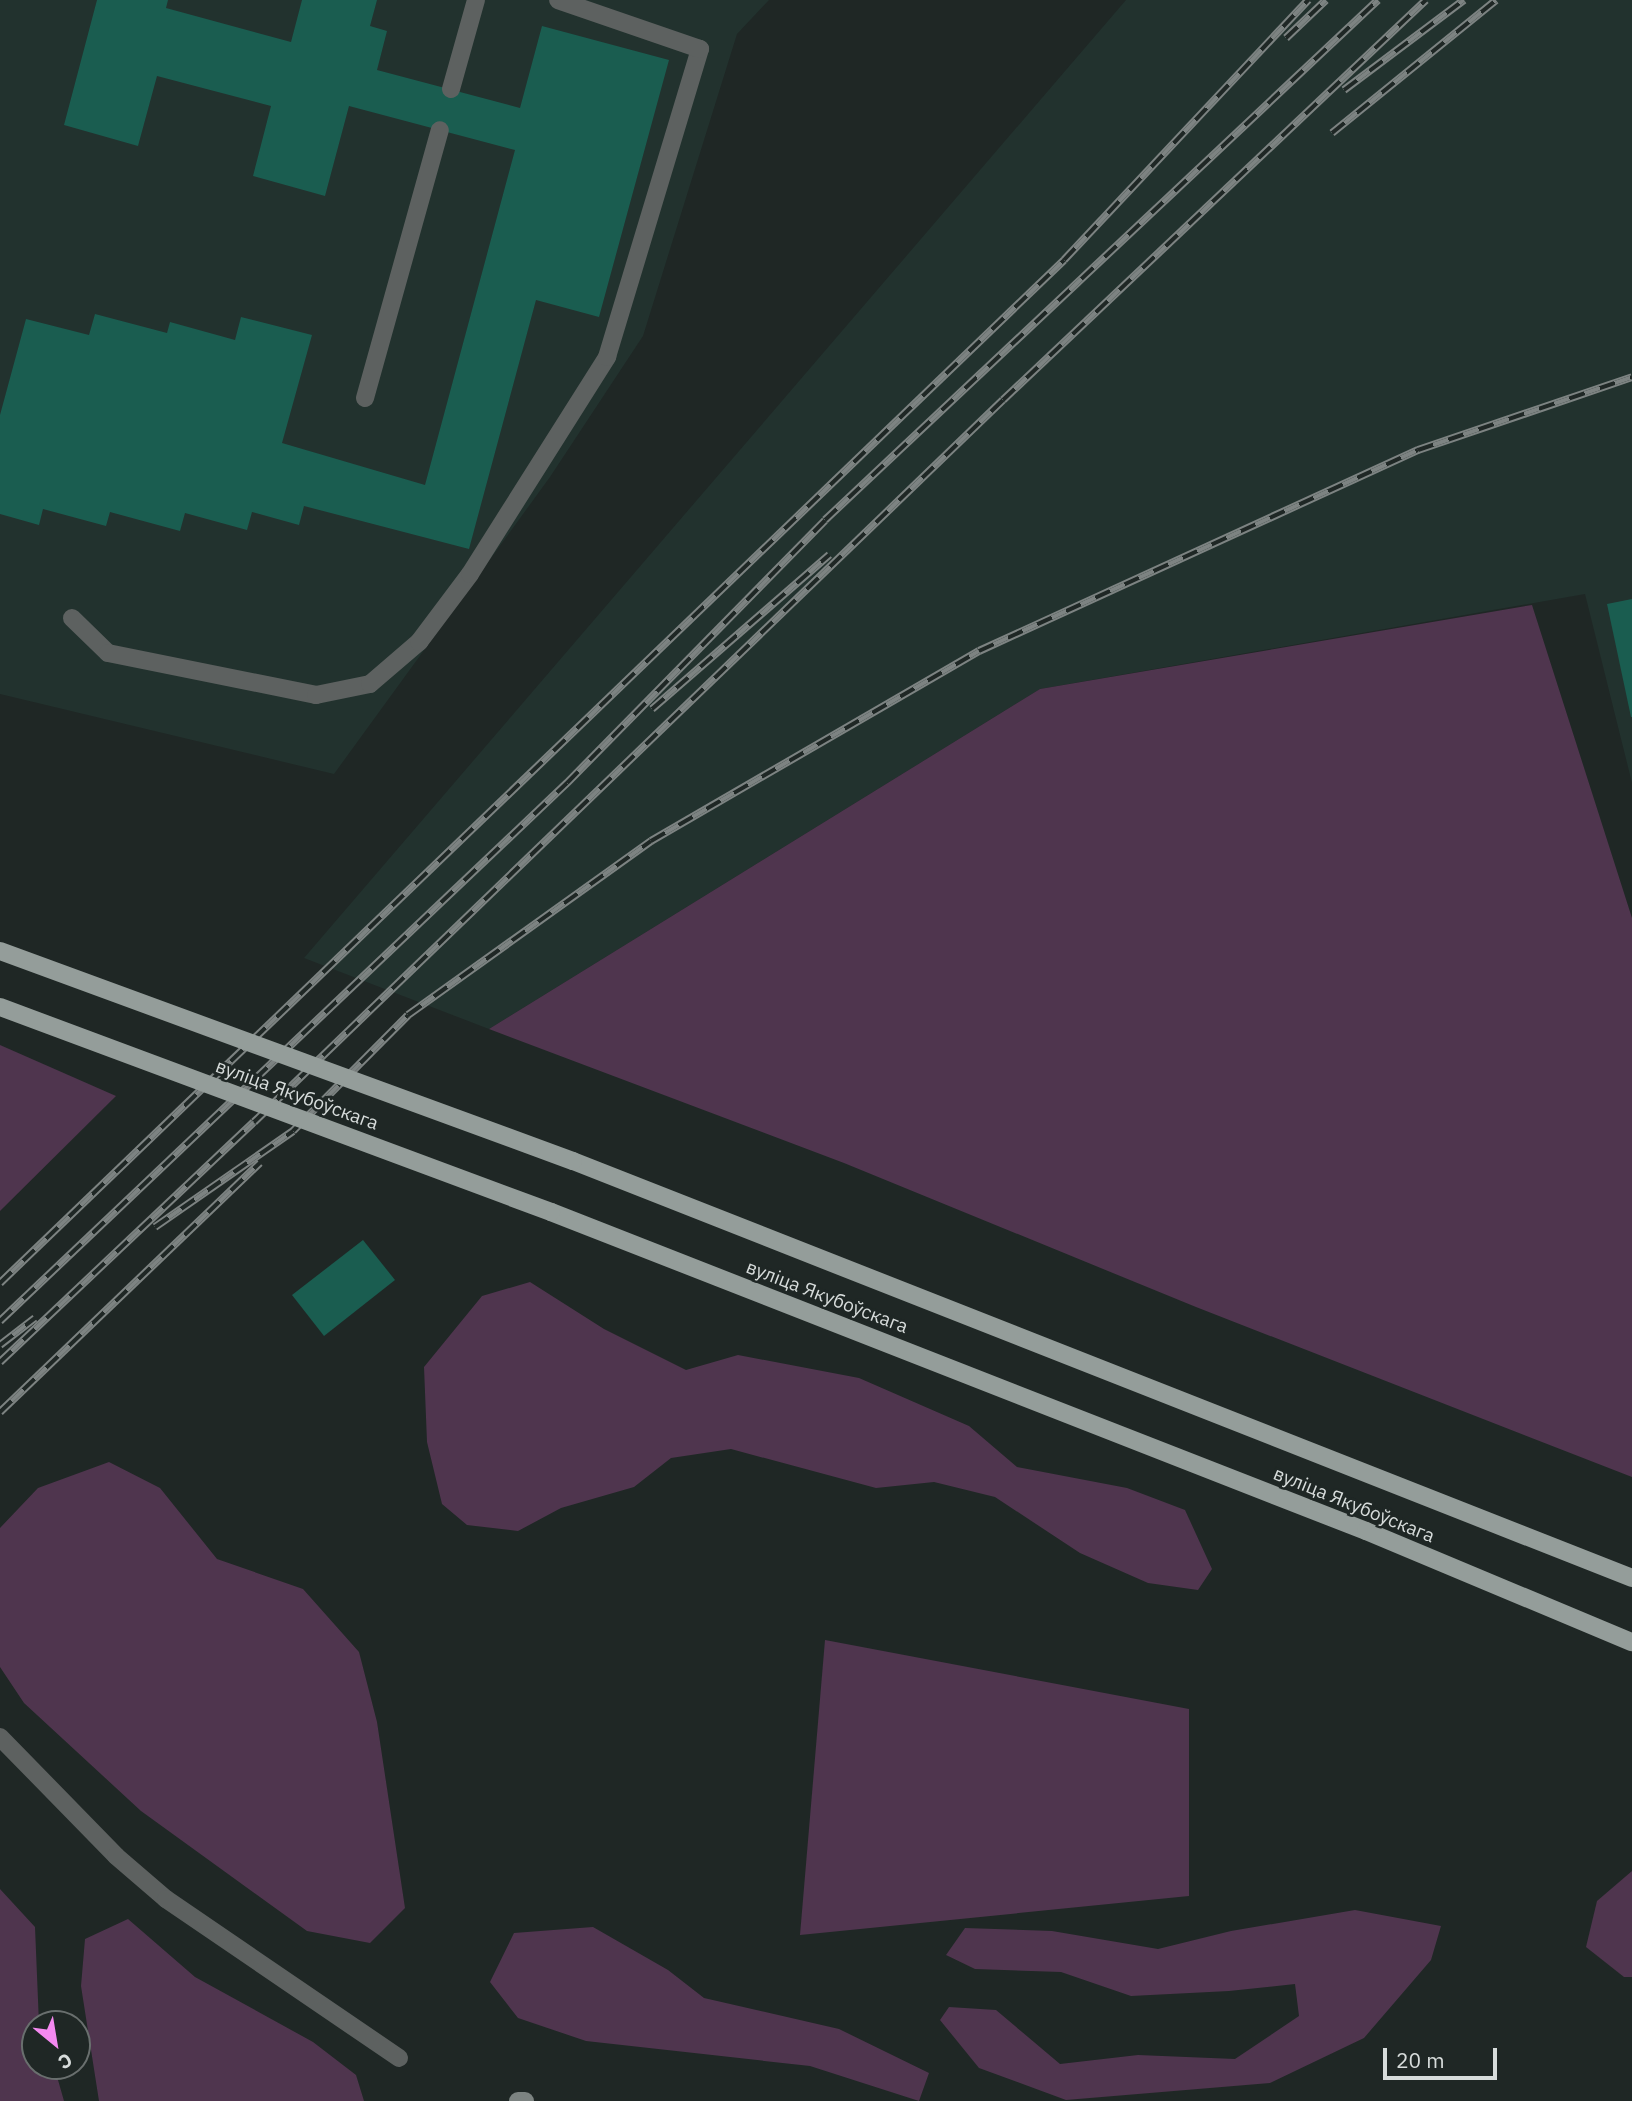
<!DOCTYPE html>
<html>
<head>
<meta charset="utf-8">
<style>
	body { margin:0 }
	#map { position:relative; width:1632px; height:2101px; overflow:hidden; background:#1f2725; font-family:"IBM Plex Sans",sans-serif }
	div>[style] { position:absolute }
	.built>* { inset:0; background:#22322e }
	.green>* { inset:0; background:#4f354e }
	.building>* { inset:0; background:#1a5d50 }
	.lane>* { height:18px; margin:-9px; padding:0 9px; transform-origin:9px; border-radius:9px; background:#5d6160 }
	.street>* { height:18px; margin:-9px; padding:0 9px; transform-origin:9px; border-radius:9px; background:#5d6160 }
	.secondary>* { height:18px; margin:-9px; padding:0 9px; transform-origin:9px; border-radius:9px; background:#7c8381 }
	.primary>* { height:18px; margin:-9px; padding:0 9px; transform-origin:9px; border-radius:9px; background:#949d9a }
	.rail>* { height:8px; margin-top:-4px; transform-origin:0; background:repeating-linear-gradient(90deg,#1f2725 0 16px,#7d8382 0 32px); box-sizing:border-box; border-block:2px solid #7d8382 }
	.primary-bridge>* { height:18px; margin:-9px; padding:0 9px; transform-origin:9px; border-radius:9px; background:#949d9a }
	span { translate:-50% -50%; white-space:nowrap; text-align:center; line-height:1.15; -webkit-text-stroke:5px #1f2725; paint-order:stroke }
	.street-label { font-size:19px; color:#d7dcdb }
	.north { position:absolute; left:21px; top:2010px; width:70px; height:70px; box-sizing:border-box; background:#1f2725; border:2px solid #696f6e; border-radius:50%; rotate:150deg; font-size:19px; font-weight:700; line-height:28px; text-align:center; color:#d7dcdb }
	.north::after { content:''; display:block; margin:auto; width:24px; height:32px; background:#f489f0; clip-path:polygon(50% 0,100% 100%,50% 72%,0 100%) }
	.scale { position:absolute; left:1383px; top:2048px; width:114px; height:32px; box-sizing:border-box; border:4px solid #d7dcdb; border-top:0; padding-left:9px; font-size:21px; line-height:24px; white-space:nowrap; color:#d7dcdb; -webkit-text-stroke:5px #1f2725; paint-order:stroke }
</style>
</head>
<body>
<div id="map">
	<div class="built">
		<i style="clip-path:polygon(0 0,769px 0,737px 34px,643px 336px,550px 477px,334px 774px,0 694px)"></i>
		<i style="clip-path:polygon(1126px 0,1632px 0,1632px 783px,1585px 594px,1040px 689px,489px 1029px,304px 958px)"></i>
	</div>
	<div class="green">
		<i style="clip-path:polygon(1532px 605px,1632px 918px,1632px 1477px,1196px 1307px,844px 1163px,489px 1029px,1040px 689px)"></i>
		<i style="clip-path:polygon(0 1045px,116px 1096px,0 1211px)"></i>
		<i style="clip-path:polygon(530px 1282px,604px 1329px,686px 1370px,738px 1355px,859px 1378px,969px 1426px,1017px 1467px,1127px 1488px,1185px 1510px,1212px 1569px,1198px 1590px,1148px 1583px,1080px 1553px,995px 1497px,934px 1482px,876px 1488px,731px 1449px,671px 1458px,634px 1487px,561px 1508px,518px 1531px,467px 1525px,442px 1504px,427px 1442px,424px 1367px,482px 1296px)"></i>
		<i style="clip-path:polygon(109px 1462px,160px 1488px,217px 1559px,303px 1589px,359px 1652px,377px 1722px,405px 1908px,370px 1943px,307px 1931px,141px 1811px,24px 1703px,0 1667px,0 1528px,38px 1488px)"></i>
		<i style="clip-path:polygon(825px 1640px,1189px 1709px,1189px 1896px,800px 1935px)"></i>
		<i style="clip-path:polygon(1632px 1871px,1632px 1977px,1624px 1977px,1586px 1947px,1597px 1901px)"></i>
		<i style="clip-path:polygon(0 1889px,35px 1927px,39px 2024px,35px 2024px,35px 2066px,54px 2066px,64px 2101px,0 2101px)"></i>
		<i style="clip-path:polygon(1355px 1910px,1441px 1926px,1431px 1960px,1364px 2038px,1270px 2083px,1066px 2100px,979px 2068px,940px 2020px,949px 2007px,996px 2010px,1060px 2064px,1138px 2055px,1235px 2059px,1299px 2016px,1295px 1984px,1229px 1991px,1131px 1996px,1061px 1972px,975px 1969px,946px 1955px,965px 1928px,1052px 1931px,1158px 1949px,1231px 1931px)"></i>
		<i style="clip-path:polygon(128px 1919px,195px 1977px,313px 2042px,356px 2075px,364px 2101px,99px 2101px,81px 1986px,85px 1939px)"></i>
		<i style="clip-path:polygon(593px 1927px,668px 1970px,704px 1998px,839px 2029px,929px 2073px,919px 2101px,810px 2066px,586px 2041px,518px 2018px,490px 1982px,514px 1933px)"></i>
	</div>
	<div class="building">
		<i style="clip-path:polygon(97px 0,168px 0,166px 8px,291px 42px,302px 0,377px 0,370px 26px,387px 31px,377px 70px,520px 108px,542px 26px,669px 60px,599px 317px,536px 300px,469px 549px,304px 506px,299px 525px,252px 512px,247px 530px,185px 513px,180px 531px,110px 512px,106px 526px,43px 509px,39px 525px,0 514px,0 415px,26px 319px,89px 335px,95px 314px,167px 333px,170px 322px,235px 340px,241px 317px,312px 335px,282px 443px,425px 485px,515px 150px,349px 106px,325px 196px,253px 176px,271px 106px,157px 76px,138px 146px,64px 125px)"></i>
		<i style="clip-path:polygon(1632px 599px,1632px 717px,1631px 717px,1607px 604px)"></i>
		<i style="clip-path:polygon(363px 1240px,395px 1280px,324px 1336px,292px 1295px)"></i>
	</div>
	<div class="lane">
		<i style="left:451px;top:89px;width:92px;rotate:-74.3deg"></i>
		<i style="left:365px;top:398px;width:278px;rotate:-74.4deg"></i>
		<i style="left:72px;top:618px;width:50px;rotate:44.2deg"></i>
		<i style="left:108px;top:653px;width:212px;rotate:11.4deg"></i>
		<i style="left:316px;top:695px;width:55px;rotate:-11.5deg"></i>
		<i style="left:370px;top:684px;width:65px;rotate:-40.6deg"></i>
		<i style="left:419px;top:642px;width:85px;rotate:-53.1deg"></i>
		<i style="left:470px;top:574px;width:257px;rotate:-57.7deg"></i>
		<i style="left:607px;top:357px;width:322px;rotate:-73.2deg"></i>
		<i style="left:700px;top:49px;width:150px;rotate:-161deg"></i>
	</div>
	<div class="street">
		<i style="left:0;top:1737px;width:166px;rotate:45.7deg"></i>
		<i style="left:116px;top:1856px;width:66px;rotate:40.7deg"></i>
		<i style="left:166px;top:1899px;width:282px;rotate:34.3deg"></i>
	</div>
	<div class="secondary">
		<i style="left:518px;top:2101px;width:7px"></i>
	</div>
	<div class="primary">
		<i style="left:573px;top:1161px;width:1138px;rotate:21.49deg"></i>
		<i style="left:551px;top:1212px;width:875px;rotate:21.38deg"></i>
		<i style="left:1366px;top:1531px;width:288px;rotate:22.7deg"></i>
	</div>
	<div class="rail">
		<i style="left:1286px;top:38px;width:55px;rotate:-43.5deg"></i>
		<i style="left:1344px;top:90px;width:150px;rotate:-36.9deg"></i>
		<i style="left:1332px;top:133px;width:211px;rotate:-39deg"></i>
		<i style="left:652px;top:709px;width:235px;rotate:-41deg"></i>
		<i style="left:155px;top:1227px;width:168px;rotate:-34.8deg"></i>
		<i style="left:293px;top:1131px;width:163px;rotate:-45.2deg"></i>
		<i style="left:408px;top:1015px;width:299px;rotate:-35.6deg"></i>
		<i style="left:651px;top:841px;width:379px;rotate:-30.1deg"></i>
		<i style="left:979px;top:651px;width:483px;rotate:-24.6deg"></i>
		<i style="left:1418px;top:450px;width:226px;rotate:-18.8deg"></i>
		<i style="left:0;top:1283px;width:1476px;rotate:-43.87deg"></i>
		<i style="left:1064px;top:260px;width:357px;rotate:-46.8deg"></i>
		<i style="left:0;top:1321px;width:782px;rotate:-43.5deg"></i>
		<i style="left:567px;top:783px;width:368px;rotate:-45.5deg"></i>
		<i style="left:825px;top:520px;width:759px;rotate:-43.24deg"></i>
		<i style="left:0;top:1345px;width:44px;rotate:-37.6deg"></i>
		<i style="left:0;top:1362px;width:349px;rotate:-43.4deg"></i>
		<i style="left:254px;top:1122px;width:1040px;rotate:-43.95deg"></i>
		<i style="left:1003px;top:400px;width:582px;rotate:-43.4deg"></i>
		<i style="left:0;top:1412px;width:360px;rotate:-43.8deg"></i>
	</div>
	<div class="primary-bridge">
		<i style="left:0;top:951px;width:610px;rotate:20.13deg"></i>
		<i style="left:0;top:1007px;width:588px;rotate:20.41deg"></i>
	</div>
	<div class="street-label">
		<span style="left:297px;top:1095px;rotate:20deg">вуліца Якубоўскага</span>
		<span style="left:827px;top:1297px;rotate:21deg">вуліца Якубоўскага</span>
		<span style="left:1354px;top:1505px;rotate:22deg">вуліца Якубоўскага</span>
	</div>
	<div class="north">С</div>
	<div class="scale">20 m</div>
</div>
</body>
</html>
